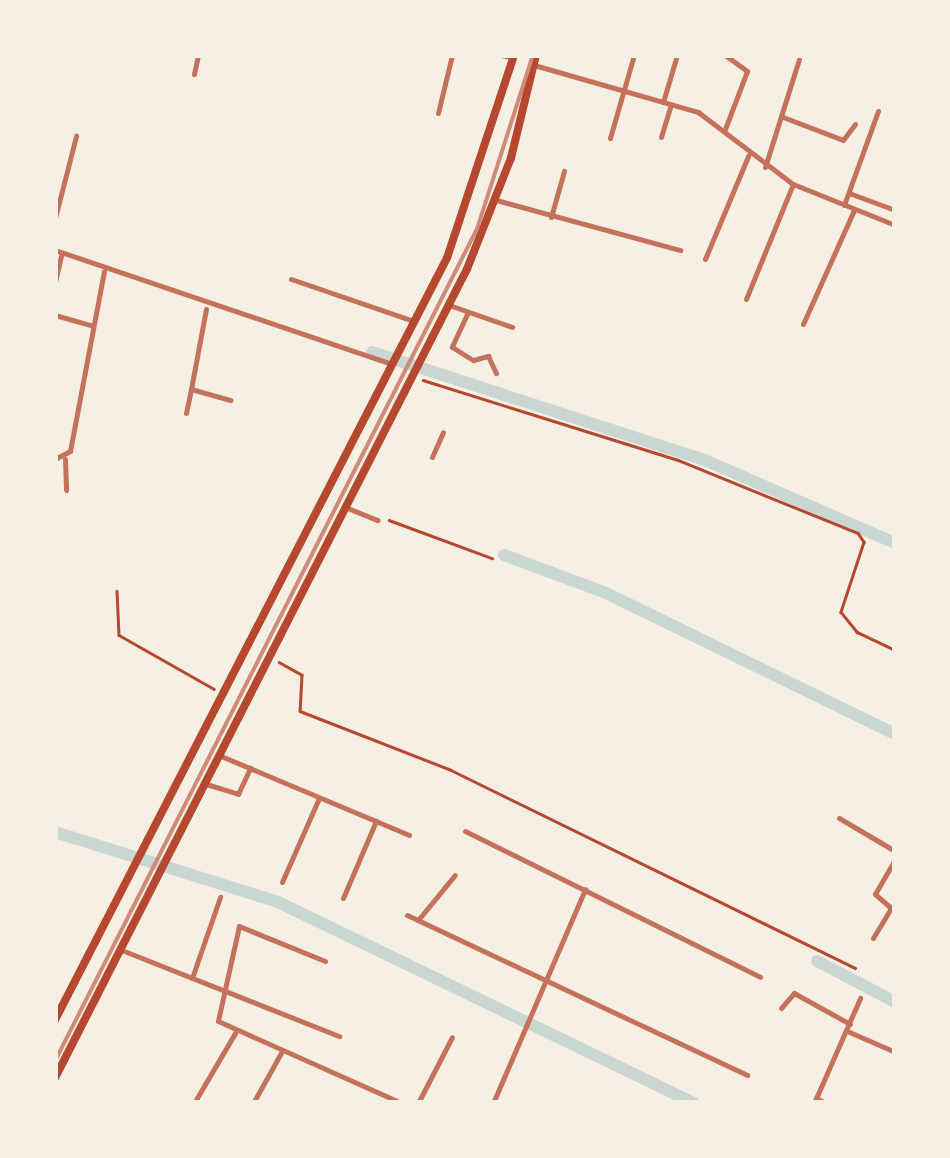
<!DOCTYPE html>
<html>
<head>
<meta charset="utf-8">
<style>
	body { margin:0 }
	#map { position:relative; width:950px; height:1158px; overflow:hidden; background:#f6efe4; font-family:"DM Sans",sans-serif }
	div>[style] { position:absolute }
	.canal>* { height:12px; margin:-6px; padding:0 6px; transform-origin:6px; border-radius:6px; background:#c9d6d2 }
	.path>* { height:2.5px; margin:-1.25px; padding:0 1.25px; transform-origin:1.25px; border-radius:1.25px; background:#b5482f }
	.minor>* { height:5px; margin:-2.5px; padding:0 2.5px; transform-origin:2.5px; border-radius:2.5px; background:#c5725c }
	.primary>* { height:8px; margin:-4px; padding:0 4px; transform-origin:4px; border-radius:4px; background:#b5482f }
	.rail>* { height:4px; margin:-2px; padding:0 2px; transform-origin:2px; border-radius:2px; background:#cf8b77 }
	span { translate:-50% -50%; white-space:nowrap; text-align:center; line-height:1.15; -webkit-text-stroke:8px #f6efe4; paint-order:stroke }
	.frame { position:absolute; inset:0; border:58px solid #f6efe4; pointer-events:none }
</style>
</head>
<body>
<div id="map">
	<div class="canal">
		<i style="left:372px;top:352px;width:352px;rotate:18deg"></i>
		<i style="left:707px;top:461px;width:205px;rotate:23.6deg"></i>
		<i style="left:504px;top:555px;width:109px;rotate:20.4deg"></i>
		<i style="left:606px;top:593px;width:322px;rotate:26deg"></i>
		<i style="left:55px;top:832px;width:234px;rotate:17.4deg"></i>
		<i style="left:278px;top:902px;width:462px;rotate:25.8deg"></i>
		<i style="left:817px;top:961px;width:88px;rotate:27.7deg"></i>
	</div>
	<div class="path">
		<i style="left:423px;top:380px;width:267px;rotate:17.4deg"></i>
		<i style="left:678px;top:460px;width:194px;rotate:22.1deg"></i>
		<i style="left:858px;top:533px;width:11px;rotate:56deg"></i>
		<i style="left:864px;top:542px;width:74px;rotate:108.2deg"></i>
		<i style="left:841px;top:612px;width:26px;rotate:51deg"></i>
		<i style="left:857px;top:632px;width:42px;rotate:25.3deg"></i>
		<i style="left:389px;top:520px;width:110px;rotate:20.3deg"></i>
		<i style="left:117px;top:591px;width:44px;rotate:87.4deg"></i>
		<i style="left:119px;top:635px;width:109px;rotate:29.6deg"></i>
		<i style="left:279px;top:662px;width:26px;rotate:29deg"></i>
		<i style="left:302px;top:675px;width:36px;rotate:93deg"></i>
		<i style="left:300px;top:711px;width:162px;rotate:21.3deg"></i>
		<i style="left:451px;top:770px;width:450px;rotate:26.1deg"></i>
	</div>
	<div class="minor">
		<i style="left:501px;top:55px;width:13px;rotate:13deg"></i>
		<i style="left:534px;top:65px;width:171px;rotate:16deg"></i>
		<i style="left:698px;top:112px;width:119px;rotate:37.2deg"></i>
		<i style="left:793px;top:184px;width:110px;rotate:21.9deg"></i>
		<i style="left:194px;top:74px;width:19px;rotate:-78deg"></i>
		<i style="left:663px;top:102px;width:49px;rotate:-73.4deg"></i>
		<i style="left:438px;top:113px;width:60px;rotate:-76.4deg"></i>
		<i style="left:783px;top:117px;width:64px;rotate:21deg"></i>
		<i style="left:843px;top:140px;width:20px;rotate:-53deg"></i>
		<i style="left:725px;top:129px;width:62px;rotate:-69.2deg"></i>
		<i style="left:747px;top:71px;width:27px;rotate:-144deg"></i>
		<i style="left:661px;top:137px;width:34px;rotate:-73deg"></i>
		<i style="left:610px;top:138px;width:86px;rotate:-73.9deg"></i>
		<i style="left:765px;top:167px;width:113px;rotate:-72.5deg"></i>
		<i style="left:849px;top:193px;width:49px;rotate:20.3deg"></i>
		<i style="left:496px;top:200px;width:191px;rotate:15.2deg"></i>
		<i style="left:844px;top:205px;width:100px;rotate:-70.1deg"></i>
		<i style="left:551px;top:217px;width:48px;rotate:-74.2deg"></i>
		<i style="left:55px;top:218px;width:85px;rotate:-75.6deg"></i>
		<i style="left:55px;top:250px;width:356px;rotate:18.7deg"></i>
		<i style="left:705px;top:259px;width:112px;rotate:-67.3deg"></i>
		<i style="left:291px;top:279px;width:130px;rotate:18.9deg"></i>
		<i style="left:55px;top:282px;width:28px;rotate:-77deg"></i>
		<i style="left:746px;top:299px;width:124px;rotate:-67.8deg"></i>
		<i style="left:449px;top:305px;width:67px;rotate:19.2deg"></i>
		<i style="left:206px;top:309px;width:81px;rotate:100.6deg"></i>
		<i style="left:191px;top:389px;width:41px;rotate:15.8deg"></i>
		<i style="left:468px;top:312px;width:38px;rotate:115deg"></i>
		<i style="left:452px;top:347px;width:25px;rotate:32deg"></i>
		<i style="left:473px;top:360px;width:16px;rotate:-15deg"></i>
		<i style="left:488px;top:356px;width:19px;rotate:65deg"></i>
		<i style="left:55px;top:315px;width:37px;rotate:16deg"></i>
		<i style="left:803px;top:324px;width:125px;rotate:-65.9deg"></i>
		<i style="left:186px;top:413px;width:25px;rotate:-78deg"></i>
		<i style="left:432px;top:457px;width:27px;rotate:-66deg"></i>
		<i style="left:55px;top:459px;width:17px;rotate:-28deg"></i>
		<i style="left:70px;top:451px;width:183px;rotate:-79.3deg"></i>
		<i style="left:65px;top:459px;width:31px;rotate:88deg"></i>
		<i style="left:345px;top:507px;width:35px;rotate:22deg"></i>
		<i style="left:221px;top:756px;width:204px;rotate:22.8deg"></i>
		<i style="left:203px;top:783px;width:37px;rotate:17deg"></i>
		<i style="left:238px;top:794px;width:29px;rotate:-65deg"></i>
		<i style="left:839px;top:818px;width:65px;rotate:30.5deg"></i>
		<i style="left:465px;top:831px;width:329px;rotate:26.3deg"></i>
		<i style="left:282px;top:882px;width:92px;rotate:-66.2deg"></i>
		<i style="left:343px;top:898px;width:84px;rotate:-66.8deg"></i>
		<i style="left:407px;top:915px;width:376px;rotate:25.2deg"></i>
		<i style="left:418px;top:920px;width:58px;rotate:-50.6deg"></i>
		<i style="left:873px;top:938px;width:35px;rotate:-59deg"></i>
		<i style="left:891px;top:908px;width:21px;rotate:-139deg"></i>
		<i style="left:875px;top:894px;width:39px;rotate:-60deg"></i>
		<i style="left:119px;top:949px;width:237px;rotate:21.6deg"></i>
		<i style="left:325px;top:961px;width:93px;rotate:-157.9deg"></i>
		<i style="left:239px;top:926px;width:97px;rotate:102.5deg"></i>
		<i style="left:218px;top:1021px;width:201px;rotate:24.1deg"></i>
		<i style="left:192px;top:978px;width:86px;rotate:-70.9deg"></i>
		<i style="left:781px;top:1008px;width:20px;rotate:-49deg"></i>
		<i style="left:794px;top:993px;width:64px;rotate:29deg"></i>
		<i style="left:847px;top:1031px;width:52px;rotate:23.6deg"></i>
		<i style="left:816px;top:1098px;width:11px;rotate:27deg"></i>
		<i style="left:194px;top:1103px;width:81px;rotate:-59.6deg"></i>
		<i style="left:253px;top:1103px;width:57px;rotate:-60.8deg"></i>
		<i style="left:418px;top:1103px;width:74px;rotate:-62.7deg"></i>
		<i style="left:493px;top:1103px;width:233px;rotate:-66.7deg"></i>
		<i style="left:814px;top:1103px;width:115px;rotate:-66.3deg"></i>
	</div>
	<div class="primary">
		<i style="left:55px;top:1020px;width:857px;rotate:-62.78deg"></i>
		<i style="left:447px;top:258px;width:214px;rotate:-71.7deg"></i>
		<i style="left:55px;top:1078px;width:908px;rotate:-63.01deg"></i>
		<i style="left:467px;top:269px;width:119px;rotate:-68.4deg"></i>
		<i style="left:511px;top:158px;width:106px;rotate:-76.4deg"></i>
	</div>
	<div class="rail">
		<i style="left:55px;top:1061px;width:933px;rotate:-63.11deg"></i>
		<i style="left:477px;top:229px;width:183px;rotate:-72.2deg"></i>
	</div>
	<div class="frame"></div>
</div>
</body>
</html>
